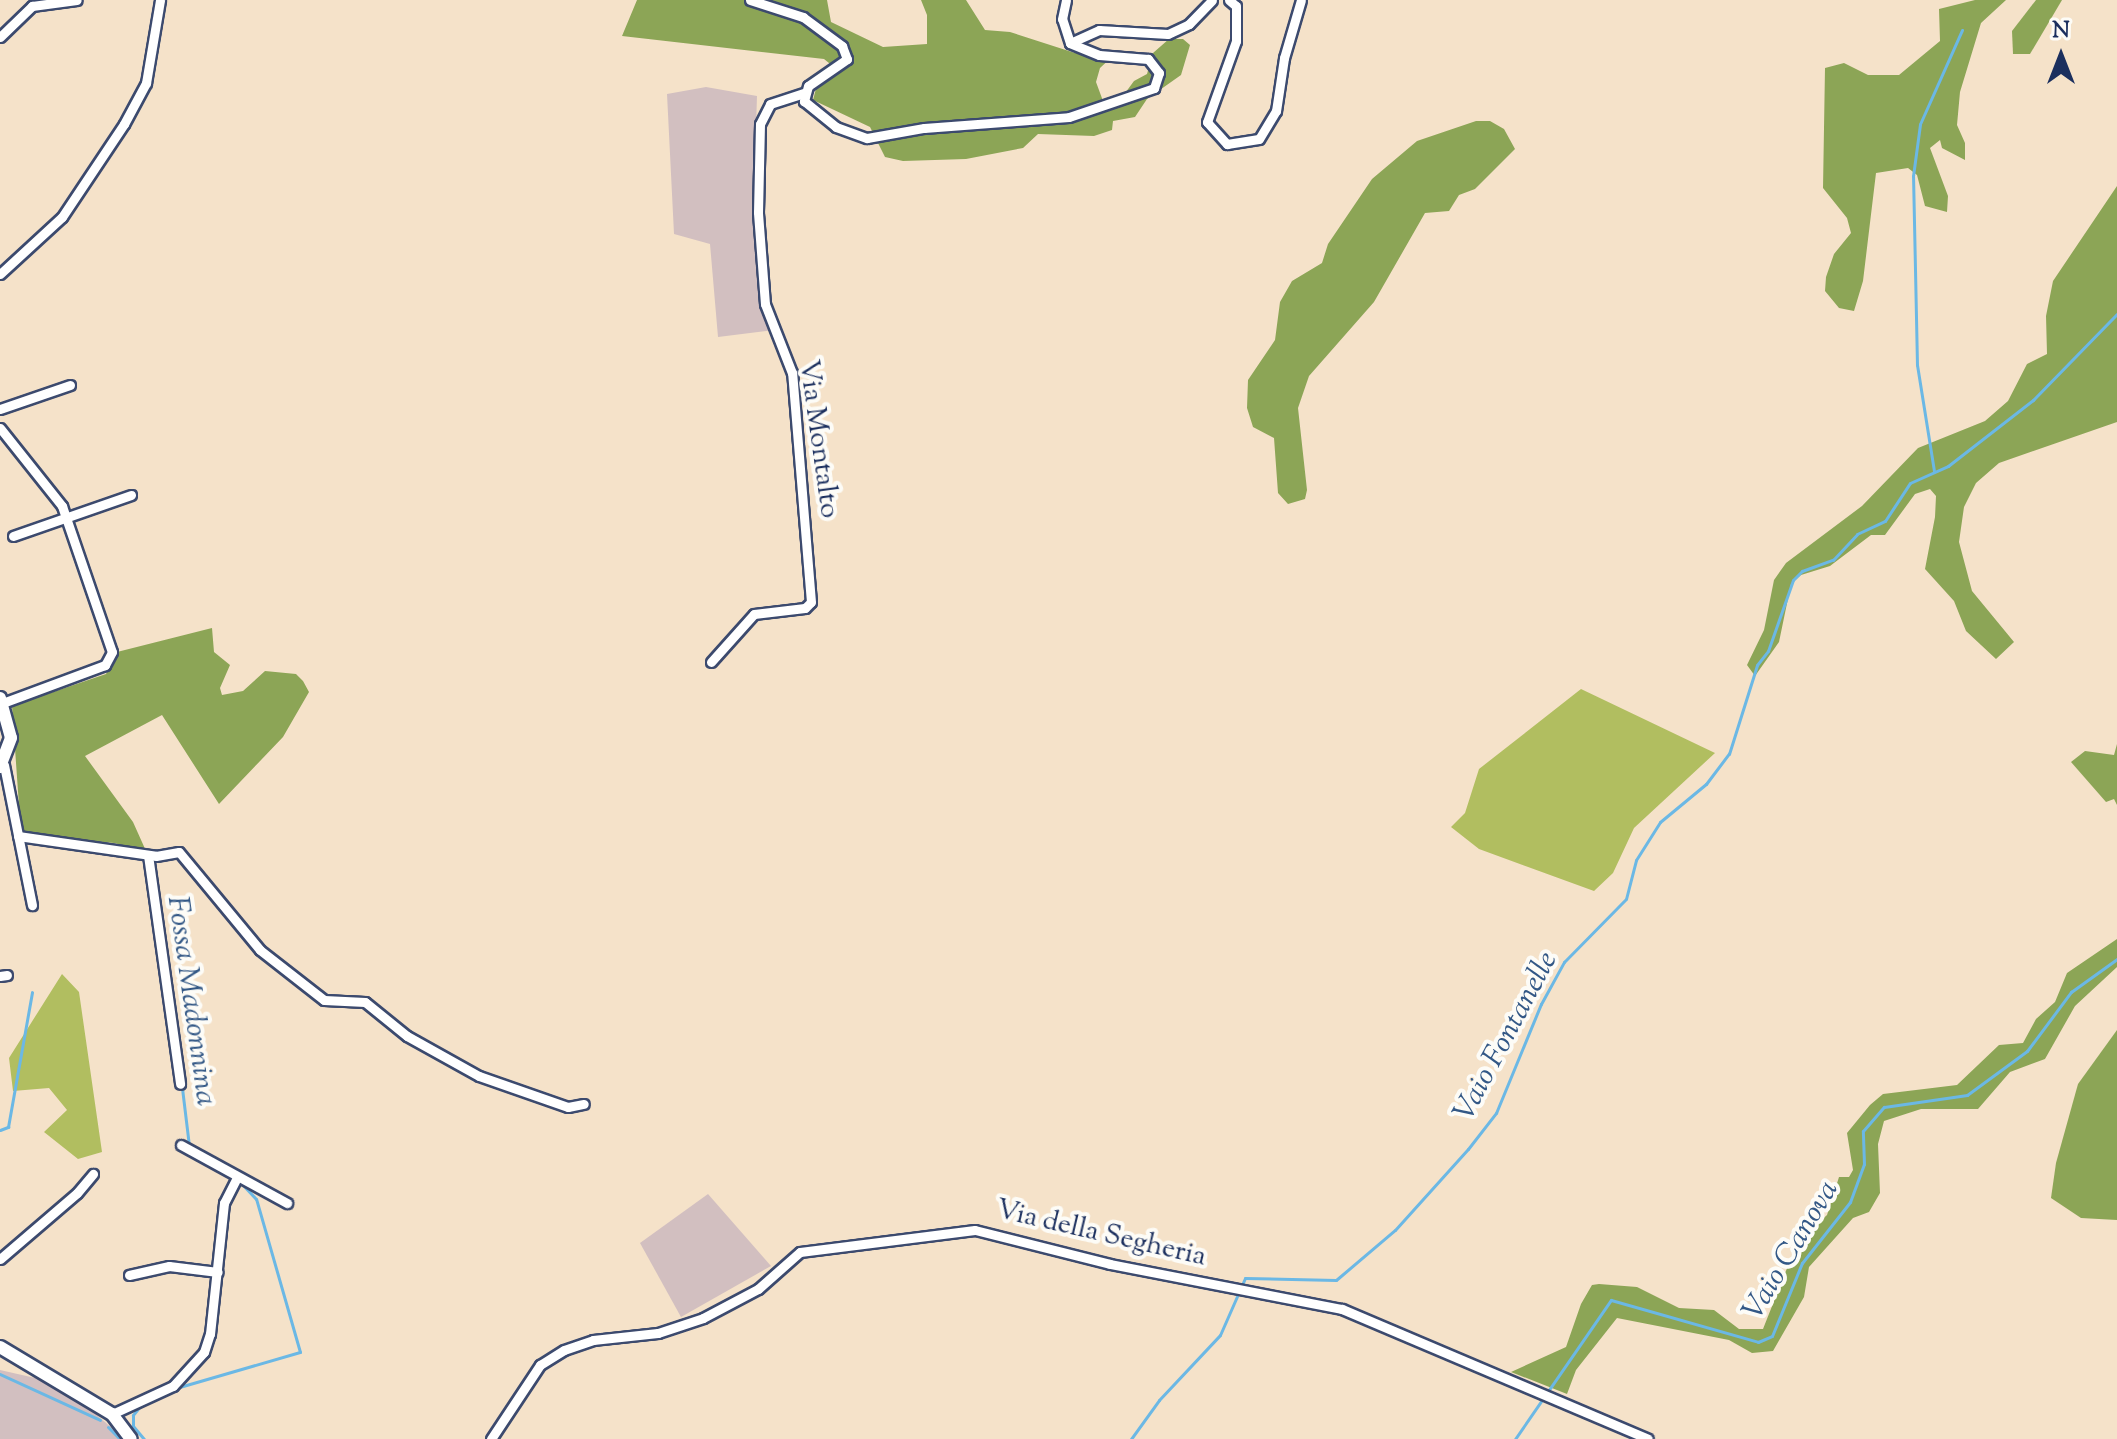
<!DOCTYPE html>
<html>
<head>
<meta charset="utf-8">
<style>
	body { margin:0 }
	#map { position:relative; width:2117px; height:1439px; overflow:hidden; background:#f5e2c9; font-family:"Sorts Mill Goudy",serif }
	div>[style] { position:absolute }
	.industrial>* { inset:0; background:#d2bfc0 }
	.green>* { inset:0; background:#b1be60 }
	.forest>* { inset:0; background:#8ca556 }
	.stream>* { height:3px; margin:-1.5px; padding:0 1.5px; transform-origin:1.5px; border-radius:1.5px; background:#6bb8e5 }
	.roads { filter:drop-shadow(2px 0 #3c4a6e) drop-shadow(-2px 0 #3c4a6e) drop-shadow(0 2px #3c4a6e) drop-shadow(0 -2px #3c4a6e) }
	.street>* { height:9px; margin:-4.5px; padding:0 4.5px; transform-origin:4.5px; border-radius:4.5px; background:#fff }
	.secondary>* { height:12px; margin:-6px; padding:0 6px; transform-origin:6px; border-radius:6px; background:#fff }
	span { translate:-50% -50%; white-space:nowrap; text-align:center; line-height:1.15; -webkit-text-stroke:8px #fdfcf7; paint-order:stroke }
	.street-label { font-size:28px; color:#1b2f5e }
	.water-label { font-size:30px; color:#335886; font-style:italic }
	.north { position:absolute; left:2021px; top:16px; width:80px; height:80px; -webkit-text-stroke:6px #fdfcf7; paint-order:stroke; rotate:0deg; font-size:22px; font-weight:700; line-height:32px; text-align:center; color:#1b2f5e }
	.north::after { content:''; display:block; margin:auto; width:28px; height:36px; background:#1b2f5e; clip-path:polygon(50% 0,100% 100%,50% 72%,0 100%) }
</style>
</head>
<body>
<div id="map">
	<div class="industrial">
		<i style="clip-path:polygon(706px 87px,757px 96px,753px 226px,758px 277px,775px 330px,718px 337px,710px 244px,674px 234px,667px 94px)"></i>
		<i style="clip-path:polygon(708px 1194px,771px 1266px,681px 1317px,640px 1243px)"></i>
		<i style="clip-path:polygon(0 1370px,44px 1380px,73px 1395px,125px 1439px,0 1439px)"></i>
	</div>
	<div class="green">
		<i style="clip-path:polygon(1581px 689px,1715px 753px,1634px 828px,1613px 873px,1594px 891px,1479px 849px,1451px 827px,1465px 813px,1479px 769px)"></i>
		<i style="clip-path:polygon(62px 974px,79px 992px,102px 1152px,78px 1159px,44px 1132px,67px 1110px,49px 1088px,13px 1091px,9px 1058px)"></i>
	</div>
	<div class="forest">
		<i style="clip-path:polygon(637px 0,827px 0,831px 22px,883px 47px,927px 44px,927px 15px,921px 0,966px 0,985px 30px,1010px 32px,1075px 53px,1115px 54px,1100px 68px,1096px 82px,1103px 101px,1120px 100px,1134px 81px,1147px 74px,1153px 53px,1169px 39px,1183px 39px,1190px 45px,1181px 75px,1147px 99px,1135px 117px,1113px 121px,1112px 130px,1094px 136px,1038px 134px,1023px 148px,966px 159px,903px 161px,885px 157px,870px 127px,813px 100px,818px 81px,839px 71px,824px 59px,622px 36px)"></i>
		<i style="clip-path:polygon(1975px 0,2006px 0,1981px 23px,1960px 92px,1957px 125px,1965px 143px,1965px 160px,1942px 148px,1940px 140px,1930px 148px,1948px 196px,1947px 212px,1925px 206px,1917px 175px,1908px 168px,1876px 173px,1863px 281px,1854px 311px,1839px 308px,1825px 291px,1826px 277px,1834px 254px,1851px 233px,1847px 218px,1823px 188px,1825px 68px,1844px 63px,1868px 75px,1899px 75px,1940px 41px,1939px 9px)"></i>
		<i style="clip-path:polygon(2036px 0,2062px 0,2030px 54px,2013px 54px,2012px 31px)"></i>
		<i style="clip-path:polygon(1476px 121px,1490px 121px,1504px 129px,1515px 149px,1475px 189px,1459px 195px,1449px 211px,1425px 213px,1374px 302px,1309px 376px,1298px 408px,1307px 490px,1305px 499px,1288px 504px,1278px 493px,1274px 438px,1253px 427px,1247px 408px,1248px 380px,1275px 340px,1280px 302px,1292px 281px,1322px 263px,1328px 244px,1372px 179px,1417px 141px)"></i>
		<i style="clip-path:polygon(2117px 186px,2117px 422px,1999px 463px,1976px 483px,1964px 507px,1959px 542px,1972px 591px,2014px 642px,1996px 659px,1966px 631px,1954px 601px,1925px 569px,1935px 517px,1936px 496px,1930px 489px,1915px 494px,1885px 535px,1871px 535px,1830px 566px,1801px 575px,1791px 584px,1779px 642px,1755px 676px,1747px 665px,1764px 630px,1774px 580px,1786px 563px,1862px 506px,1918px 448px,1985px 421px,2008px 401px,2027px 364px,2047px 354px,2046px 316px,2053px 281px)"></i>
		<i style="clip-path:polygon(212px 628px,214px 652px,230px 665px,220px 688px,222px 695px,243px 691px,265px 671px,296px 674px,303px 681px,309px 692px,283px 737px,219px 804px,162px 715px,85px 756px,133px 822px,146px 851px,114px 843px,21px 834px,12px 706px,106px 674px,117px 652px)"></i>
		<i style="clip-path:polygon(2117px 744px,2117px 805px,2114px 799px,2106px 802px,2071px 762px,2085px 751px,2114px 755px)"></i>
		<i style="clip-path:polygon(2117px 939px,2117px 967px,2075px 1006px,2045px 1059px,2010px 1072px,1978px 1109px,1921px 1109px,1884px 1121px,1878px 1144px,1880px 1193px,1869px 1212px,1853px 1218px,1809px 1267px,1804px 1297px,1773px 1351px,1752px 1353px,1729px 1340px,1617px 1318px,1576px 1370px,1567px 1394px,1511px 1372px,1566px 1347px,1581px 1304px,1592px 1285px,1599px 1284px,1637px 1287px,1679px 1308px,1714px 1310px,1739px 1329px,1763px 1329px,1797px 1243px,1827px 1215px,1839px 1177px,1849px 1177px,1853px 1170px,1847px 1133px,1870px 1105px,1883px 1094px,1957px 1085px,1999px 1045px,2023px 1043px,2036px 1019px,2055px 1002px,2067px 973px)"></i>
		<i style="clip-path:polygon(2117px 1030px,2117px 1220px,2081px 1218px,2051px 1198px,2056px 1163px,2078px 1084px)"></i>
	</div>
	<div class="stream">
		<i style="left:1934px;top:471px;width:107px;rotate:-99.1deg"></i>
		<i style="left:1917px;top:365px;width:189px;rotate:-91.2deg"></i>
		<i style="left:1913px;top:176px;width:52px;rotate:-82.3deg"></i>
		<i style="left:1920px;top:124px;width:103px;rotate:-65.9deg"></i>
		<i style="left:182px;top:1088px;width:58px;rotate:83.1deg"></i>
		<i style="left:0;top:1130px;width:9px;rotate:-21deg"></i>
		<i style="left:8px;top:1127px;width:137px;rotate:-79.9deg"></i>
		<i style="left:0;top:1374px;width:110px;rotate:24.7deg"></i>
		<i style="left:176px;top:1388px;width:129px;rotate:-16.2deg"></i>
		<i style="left:300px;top:1352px;width:159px;rotate:-106deg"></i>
		<i style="left:256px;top:1199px;width:23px;rotate:-133deg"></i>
		<i style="left:141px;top:1405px;width:13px;rotate:129deg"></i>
		<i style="left:133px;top:1415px;width:11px;rotate:90deg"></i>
		<i style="left:133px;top:1426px;width:17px;rotate:50deg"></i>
		<i style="left:108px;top:1427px;width:17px;rotate:45deg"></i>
		<i style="left:1131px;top:1439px;width:48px;rotate:-54.3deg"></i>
		<i style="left:1159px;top:1400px;width:89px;rotate:-46.8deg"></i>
		<i style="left:1220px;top:1335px;width:62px;rotate:-66.3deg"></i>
		<i style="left:1245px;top:1278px;width:91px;rotate:1.3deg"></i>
		<i style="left:1336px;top:1280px;width:77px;rotate:-40.3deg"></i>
		<i style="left:1395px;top:1230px;width:109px;rotate:-48deg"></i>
		<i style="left:1468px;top:1149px;width:46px;rotate:-52.1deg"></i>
		<i style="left:1496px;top:1113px;width:118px;rotate:-67.6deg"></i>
		<i style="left:1541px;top:1004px;width:48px;rotate:-61.3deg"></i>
		<i style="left:1564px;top:962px;width:88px;rotate:-45.5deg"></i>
		<i style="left:1626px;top:899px;width:40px;rotate:-75.6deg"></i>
		<i style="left:1636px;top:860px;width:45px;rotate:-57.7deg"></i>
		<i style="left:1660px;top:822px;width:60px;rotate:-39.6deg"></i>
		<i style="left:1706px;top:784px;width:38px;rotate:-53deg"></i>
		<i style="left:1729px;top:754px;width:93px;rotate:-72.5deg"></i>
		<i style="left:1757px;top:665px;width:18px;rotate:-52deg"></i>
		<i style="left:1768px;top:651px;width:75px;rotate:-70.6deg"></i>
		<i style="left:1793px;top:580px;width:13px;rotate:-45deg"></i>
		<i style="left:1802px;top:571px;width:33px;rotate:-20deg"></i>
		<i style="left:1833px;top:560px;width:35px;rotate:-47deg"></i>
		<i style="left:1857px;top:534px;width:31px;rotate:-25deg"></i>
		<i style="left:1885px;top:521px;width:45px;rotate:-56.7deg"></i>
		<i style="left:1910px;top:483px;width:42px;rotate:-24.1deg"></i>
		<i style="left:1948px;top:466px;width:108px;rotate:-37.8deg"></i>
		<i style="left:2033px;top:400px;width:120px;rotate:-45.7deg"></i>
		<i style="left:1515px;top:1439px;width:169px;rotate:-55.4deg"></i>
		<i style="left:1611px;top:1300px;width:153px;rotate:15.9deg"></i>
		<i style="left:1758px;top:1342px;width:15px;rotate:-23deg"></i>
		<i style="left:1772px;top:1336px;width:79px;rotate:-67.7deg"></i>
		<i style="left:1802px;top:1263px;width:78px;rotate:-51.8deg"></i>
		<i style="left:1850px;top:1202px;width:40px;rotate:-69.8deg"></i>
		<i style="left:1864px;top:1164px;width:33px;rotate:-92deg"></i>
		<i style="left:1863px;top:1131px;width:32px;rotate:-49deg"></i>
		<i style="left:1884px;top:1107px;width:84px;rotate:-8.2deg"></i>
		<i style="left:1967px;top:1095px;width:74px;rotate:-36.3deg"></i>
		<i style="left:2027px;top:1051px;width:74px;rotate:-53.3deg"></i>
		<i style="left:2071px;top:992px;width:57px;rotate:-35.7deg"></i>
	</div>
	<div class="roads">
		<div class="street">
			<i style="left:750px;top:0;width:56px;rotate:17.8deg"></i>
			<i style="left:803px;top:17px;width:49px;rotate:36.6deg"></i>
			<i style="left:842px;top:46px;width:14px;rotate:69deg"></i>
			<i style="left:847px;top:59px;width:47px;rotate:145.3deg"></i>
			<i style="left:808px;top:86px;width:16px;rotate:105deg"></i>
			<i style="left:804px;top:101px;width:41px;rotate:39.1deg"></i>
			<i style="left:836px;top:127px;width:33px;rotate:20deg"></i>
			<i style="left:867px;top:138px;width:58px;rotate:-10deg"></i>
			<i style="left:924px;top:128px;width:145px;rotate:-4.3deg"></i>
			<i style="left:1069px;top:117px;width:90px;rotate:-18.8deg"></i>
			<i style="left:1154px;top:88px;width:16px;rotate:-72deg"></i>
			<i style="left:1159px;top:73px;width:18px;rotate:-128deg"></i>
			<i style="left:1148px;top:59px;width:49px;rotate:-175.3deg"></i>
			<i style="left:1099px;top:55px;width:31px;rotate:-158deg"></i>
			<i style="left:1070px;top:43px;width:25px;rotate:-108deg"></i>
			<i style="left:1062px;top:19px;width:19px;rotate:-78deg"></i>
			<i style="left:1229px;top:0;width:9px;rotate:41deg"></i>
			<i style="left:1236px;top:6px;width:35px;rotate:90deg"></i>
			<i style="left:1236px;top:41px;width:86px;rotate:109.7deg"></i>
			<i style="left:1207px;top:122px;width:30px;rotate:48deg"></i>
			<i style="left:1227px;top:144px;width:32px;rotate:-9deg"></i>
			<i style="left:1259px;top:139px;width:33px;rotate:-59deg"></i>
			<i style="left:1276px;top:111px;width:54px;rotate:-81.4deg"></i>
			<i style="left:1284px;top:58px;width:60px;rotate:-73.7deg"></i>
			<i style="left:0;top:37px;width:45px;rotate:-44.1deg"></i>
			<i style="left:32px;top:6px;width:45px;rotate:-7.6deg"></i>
			<i style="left:1070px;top:43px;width:32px;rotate:-24deg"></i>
			<i style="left:1099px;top:30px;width:69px;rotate:3.3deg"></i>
			<i style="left:1168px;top:34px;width:23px;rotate:-25deg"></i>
			<i style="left:1189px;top:24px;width:33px;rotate:-46deg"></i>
			<i style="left:0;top:274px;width:84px;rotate:-42.6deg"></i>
			<i style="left:62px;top:217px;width:112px;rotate:-56.3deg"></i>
			<i style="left:124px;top:124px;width:47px;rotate:-61.8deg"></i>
			<i style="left:146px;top:83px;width:84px;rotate:-80.4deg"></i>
			<i style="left:0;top:409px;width:74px;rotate:-18.9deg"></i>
			<i style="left:0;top:428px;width:100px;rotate:51.5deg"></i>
			<i style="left:62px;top:506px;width:154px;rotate:71.1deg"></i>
			<i style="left:112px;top:652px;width:15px;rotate:118deg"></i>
			<i style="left:105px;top:665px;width:110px;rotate:159.7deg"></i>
			<i style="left:13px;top:536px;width:125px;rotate:-19.2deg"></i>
			<i style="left:711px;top:662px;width:64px;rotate:-48.1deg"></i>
			<i style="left:754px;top:614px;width:51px;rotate:-6.7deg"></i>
			<i style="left:805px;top:608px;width:8px;rotate:-45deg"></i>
			<i style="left:811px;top:602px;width:230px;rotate:-94.7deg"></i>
			<i style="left:792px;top:373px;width:74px;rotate:-111.4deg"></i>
			<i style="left:765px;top:304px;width:92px;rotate:-94.4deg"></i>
			<i style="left:758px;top:212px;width:88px;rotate:-88.7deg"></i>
			<i style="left:760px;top:124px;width:22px;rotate:-63deg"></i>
			<i style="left:770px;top:104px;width:36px;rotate:-18deg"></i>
			<i style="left:4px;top:765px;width:143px;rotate:78.7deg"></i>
			<i style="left:18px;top:836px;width:139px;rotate:8.2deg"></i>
			<i style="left:156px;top:856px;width:23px;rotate:-10deg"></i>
			<i style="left:179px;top:852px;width:127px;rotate:50.4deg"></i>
			<i style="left:260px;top:950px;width:81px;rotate:38deg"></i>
			<i style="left:324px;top:1000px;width:41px;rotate:2.8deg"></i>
			<i style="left:365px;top:1002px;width:54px;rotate:39deg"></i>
			<i style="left:407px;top:1036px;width:82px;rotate:29.1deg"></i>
			<i style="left:479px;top:1076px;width:94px;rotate:19.2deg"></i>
			<i style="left:568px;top:1107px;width:16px;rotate:-11deg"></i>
			<i style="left:148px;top:855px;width:231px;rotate:82deg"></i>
			<i style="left:0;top:976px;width:7px;rotate:-8deg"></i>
			<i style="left:181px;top:1145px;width:121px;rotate:28.7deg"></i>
			<i style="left:0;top:1259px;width:101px;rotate:-40.6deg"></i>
			<i style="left:77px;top:1193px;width:25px;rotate:-50deg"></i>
			<i style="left:129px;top:1275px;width:41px;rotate:-12.7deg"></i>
			<i style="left:169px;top:1266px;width:49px;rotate:7deg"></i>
			<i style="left:112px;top:1414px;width:67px;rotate:-24.7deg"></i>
			<i style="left:173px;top:1386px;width:46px;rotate:-47.6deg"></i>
			<i style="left:204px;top:1352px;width:19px;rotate:-72deg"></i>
			<i style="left:210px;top:1334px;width:132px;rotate:-83.9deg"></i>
			<i style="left:224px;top:1203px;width:28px;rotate:-63deg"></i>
			<i style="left:491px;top:1439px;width:89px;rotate:-56.5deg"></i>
			<i style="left:540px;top:1365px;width:28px;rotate:-32deg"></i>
			<i style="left:564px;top:1350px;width:31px;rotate:-19deg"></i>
			<i style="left:593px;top:1340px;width:65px;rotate:-6.1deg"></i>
			<i style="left:658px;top:1333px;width:47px;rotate:-18.4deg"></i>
			<i style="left:703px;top:1318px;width:62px;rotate:-27.8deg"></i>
			<i style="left:758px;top:1289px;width:56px;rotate:-41.4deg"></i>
			<i style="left:800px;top:1252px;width:176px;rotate:-7.2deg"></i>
			<i style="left:975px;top:1230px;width:139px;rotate:14.1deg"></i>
			<i style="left:1110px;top:1264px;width:236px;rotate:11deg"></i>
			<i style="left:1342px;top:1309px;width:332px;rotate:23deg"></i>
		</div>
		<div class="secondary">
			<i style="left:0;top:698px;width:41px;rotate:74.6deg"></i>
			<i style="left:11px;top:738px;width:31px;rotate:111deg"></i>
			<i style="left:0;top:1347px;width:131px;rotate:30.9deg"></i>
			<i style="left:112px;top:1414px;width:31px;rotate:53deg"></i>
		</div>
	</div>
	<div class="street-label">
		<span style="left:818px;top:439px;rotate:82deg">Via Montalto</span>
		<span style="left:1101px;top:1234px;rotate:13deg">Via della Segheria</span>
	</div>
	<div class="water-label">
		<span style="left:190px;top:1001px;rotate:82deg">Fossa Madonnina</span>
		<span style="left:1507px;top:1037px;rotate:-62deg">Vaio Fontanelle</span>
		<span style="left:1792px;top:1251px;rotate:-59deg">Vaio Canova</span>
	</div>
	<div class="north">N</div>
</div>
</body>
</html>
